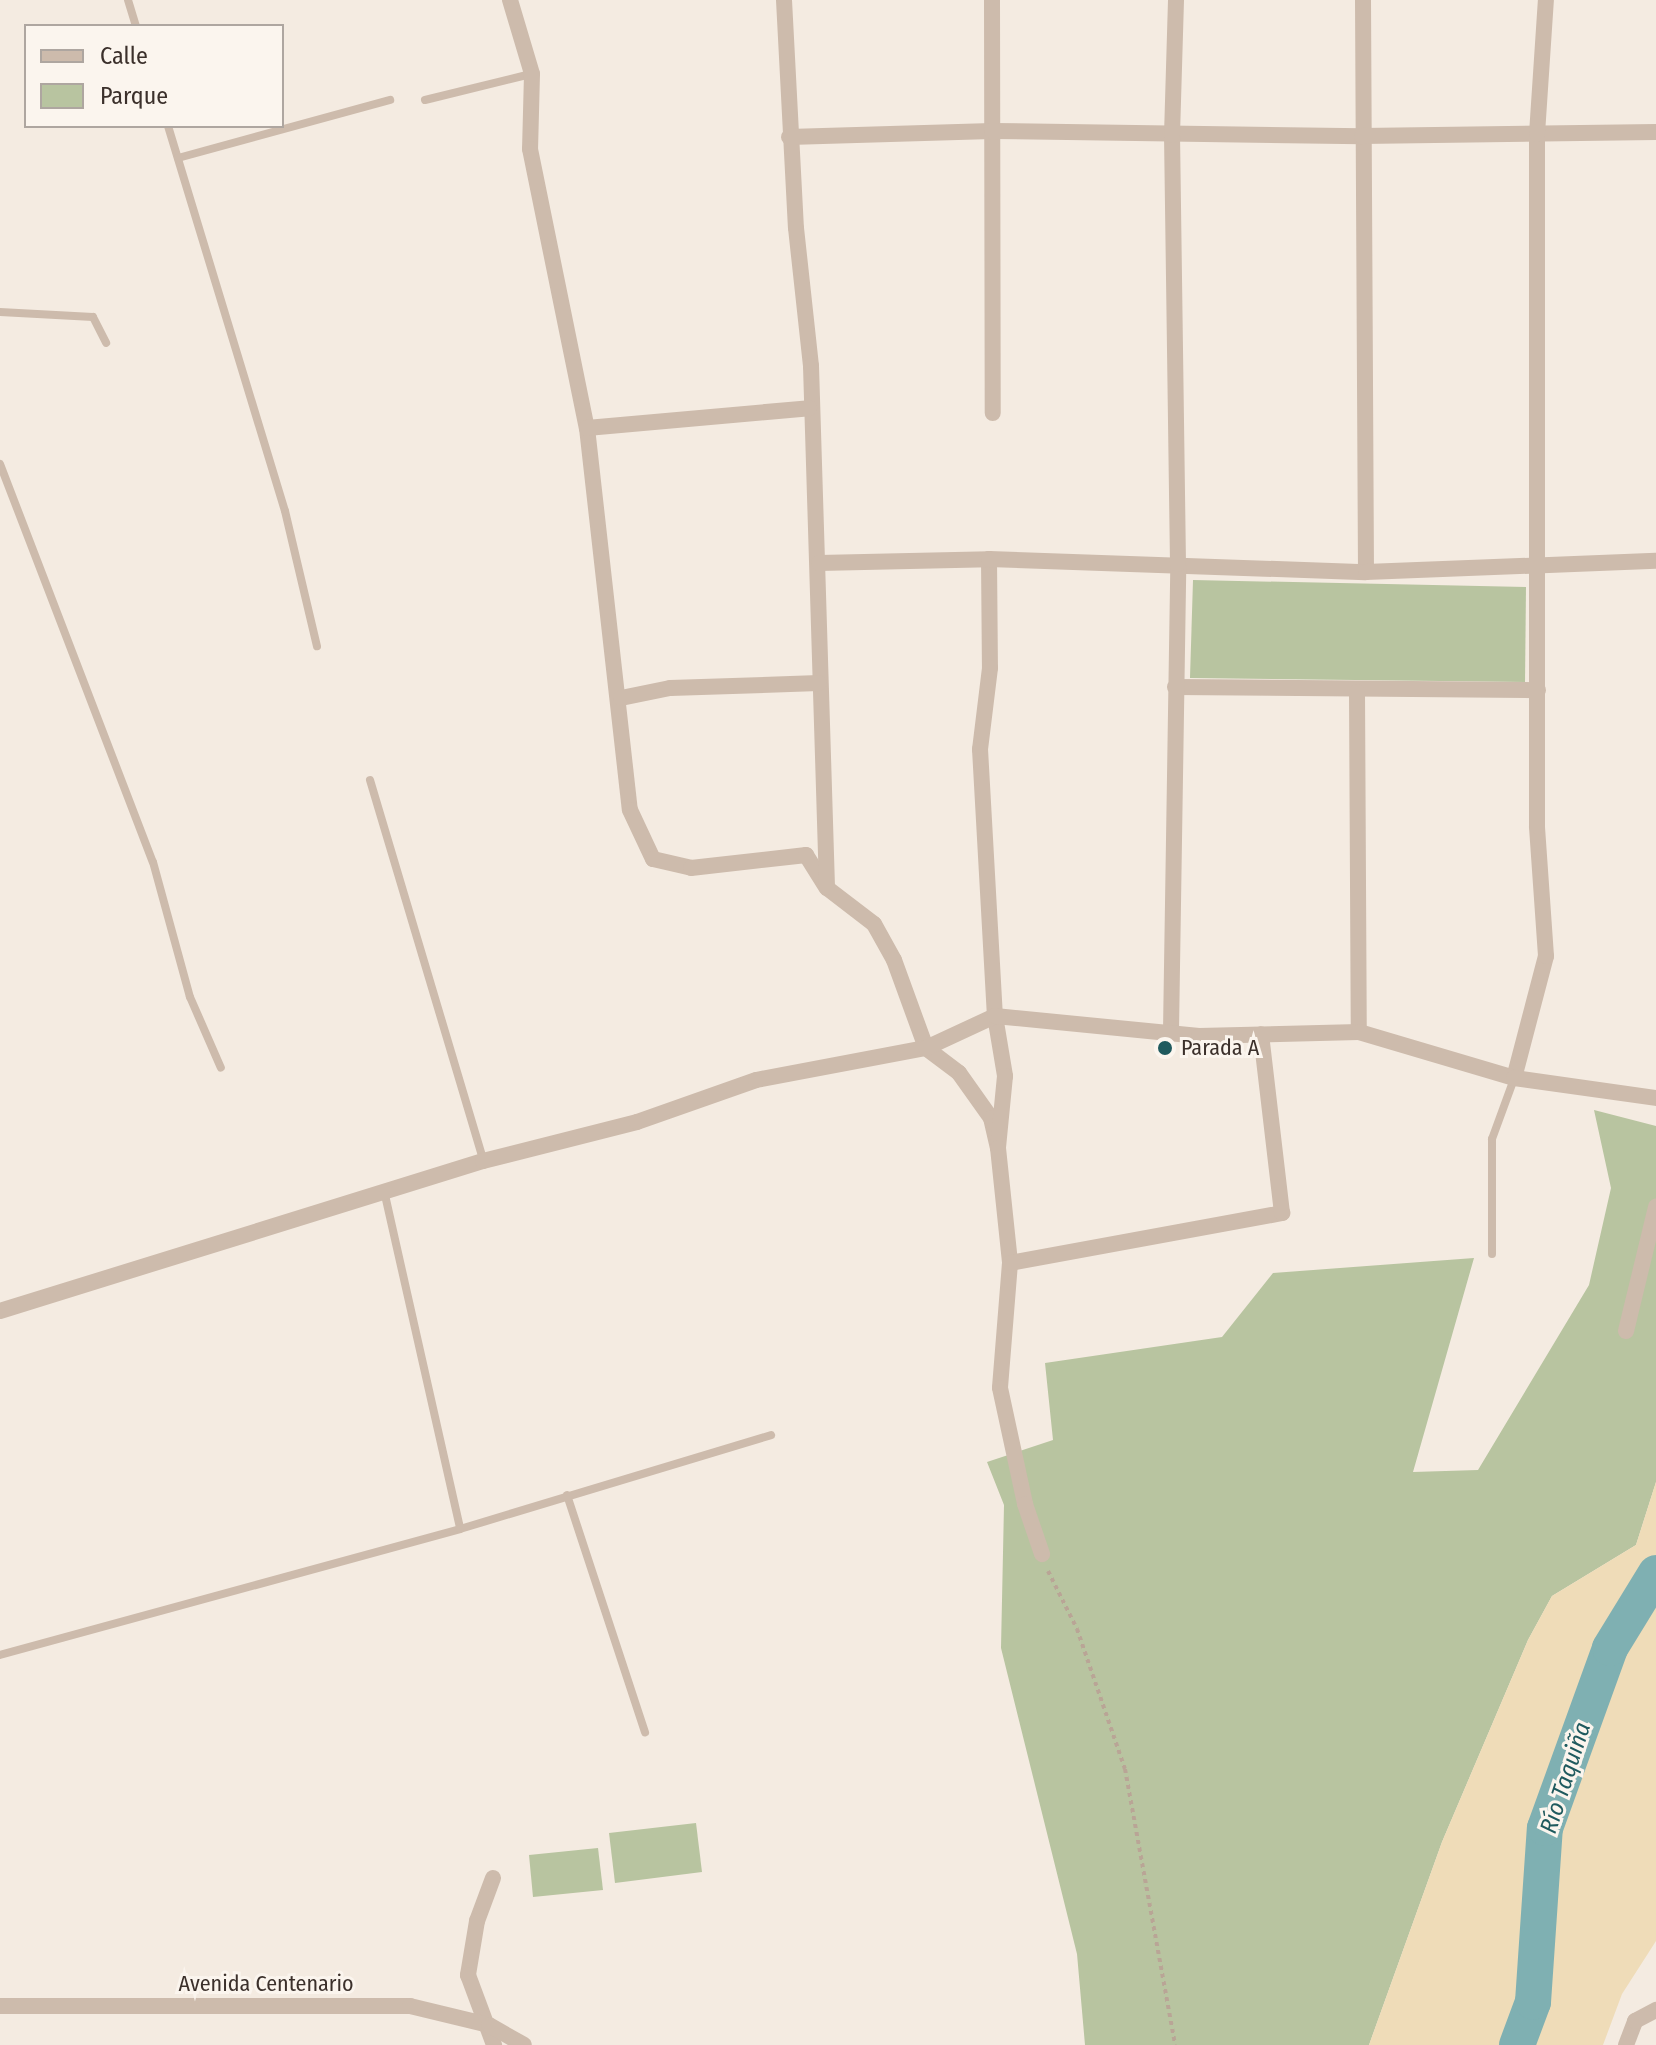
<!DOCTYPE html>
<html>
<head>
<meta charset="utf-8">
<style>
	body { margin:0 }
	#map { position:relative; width:1656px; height:2045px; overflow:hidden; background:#f4ebe1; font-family:"Fira Sans Condensed",sans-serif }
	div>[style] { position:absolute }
	.green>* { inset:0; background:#b8c4a0 }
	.sand>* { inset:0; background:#efdcb8 }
	.river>* { height:36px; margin:-18px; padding:0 18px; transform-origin:18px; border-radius:18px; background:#7fb0b2 }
	.path>* { height:4px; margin-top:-2px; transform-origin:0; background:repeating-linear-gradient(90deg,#b9a596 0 4px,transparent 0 8px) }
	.lane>* { height:8px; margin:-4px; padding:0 4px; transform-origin:4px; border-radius:4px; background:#cdbbac }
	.street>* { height:16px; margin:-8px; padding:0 8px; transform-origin:8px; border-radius:8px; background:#cdbbac }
	.dots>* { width:22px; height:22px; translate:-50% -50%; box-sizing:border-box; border:4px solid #fbf5ee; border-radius:50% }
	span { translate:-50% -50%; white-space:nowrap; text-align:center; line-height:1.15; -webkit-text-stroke:6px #fbf5ee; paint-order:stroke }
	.poi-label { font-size:22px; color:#3b302b }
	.left { translate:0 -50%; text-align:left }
	.street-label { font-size:22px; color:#3b302b }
	.water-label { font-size:24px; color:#1f5a5e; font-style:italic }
	.legend { position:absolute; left:24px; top:24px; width:260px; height:104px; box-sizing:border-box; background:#fbf5ee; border:2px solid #aea6a0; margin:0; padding:10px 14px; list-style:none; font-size:24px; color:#3b302b }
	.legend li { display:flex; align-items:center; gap:16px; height:40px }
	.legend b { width:40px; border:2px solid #aea6a0 }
</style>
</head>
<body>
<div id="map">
	<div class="green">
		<i style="clip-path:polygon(1193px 580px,1526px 587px,1525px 682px,1190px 678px)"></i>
		<i style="clip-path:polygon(1594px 1110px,1656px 1126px,1656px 1482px,1636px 1545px,1552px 1596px,1528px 1640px,1442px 1842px,1369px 2045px,1085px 2045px,1077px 1954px,1001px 1648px,1004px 1505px,987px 1462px,1053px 1440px,1045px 1363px,1222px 1337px,1273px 1273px,1474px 1258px,1413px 1472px,1478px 1470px,1589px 1285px,1611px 1188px)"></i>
		<i style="clip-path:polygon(696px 1823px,702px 1872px,615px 1883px,609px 1833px)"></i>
		<i style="clip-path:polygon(598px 1848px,603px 1890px,533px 1897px,529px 1855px)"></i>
	</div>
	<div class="sand">
		<i style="clip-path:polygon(1656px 1482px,1656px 1941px,1622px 1994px,1603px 2045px,1369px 2045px,1442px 1842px,1528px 1640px,1552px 1596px,1636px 1545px)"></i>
	</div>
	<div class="river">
		<i style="left:1517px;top:2045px;width:46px;rotate:-69.6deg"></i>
		<i style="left:1533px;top:2002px;width:174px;rotate:-86.1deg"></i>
		<i style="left:1545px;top:1828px;width:191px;rotate:-70.1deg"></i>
		<i style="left:1610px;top:1648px;width:88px;rotate:-58.5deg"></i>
	</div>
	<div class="path">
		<i style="left:1048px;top:1571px;width:65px;rotate:63.4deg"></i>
		<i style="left:1077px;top:1629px;width:148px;rotate:71.1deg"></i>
		<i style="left:1125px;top:1769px;width:280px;rotate:79.7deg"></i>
	</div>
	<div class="lane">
		<i style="left:128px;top:0;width:27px;rotate:73deg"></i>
		<i style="left:425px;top:100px;width:109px;rotate:-13.8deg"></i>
		<i style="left:168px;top:126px;width:402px;rotate:73.1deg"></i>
		<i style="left:285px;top:511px;width:139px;rotate:76.7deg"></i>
		<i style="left:178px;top:158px;width:220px;rotate:-15.3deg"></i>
		<i style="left:0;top:312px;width:93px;rotate:3.1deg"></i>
		<i style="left:93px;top:317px;width:29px;rotate:63deg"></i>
		<i style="left:0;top:464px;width:426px;rotate:69deg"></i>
		<i style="left:153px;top:862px;width:140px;rotate:74.7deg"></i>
		<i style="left:190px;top:997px;width:77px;rotate:66.4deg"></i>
		<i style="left:370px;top:780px;width:396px;rotate:73.4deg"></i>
		<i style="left:385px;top:1195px;width:342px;rotate:77.3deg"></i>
		<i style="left:1492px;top:1254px;width:115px;rotate:-90deg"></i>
		<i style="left:1492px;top:1139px;width:64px;rotate:-69.9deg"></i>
		<i style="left:567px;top:1495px;width:250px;rotate:71.8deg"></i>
		<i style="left:0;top:1655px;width:477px;rotate:-15.3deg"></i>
		<i style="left:460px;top:1529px;width:325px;rotate:-16.8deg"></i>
	</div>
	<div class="street">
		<i style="left:510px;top:0;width:77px;rotate:73.4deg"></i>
		<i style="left:532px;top:74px;width:75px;rotate:91.5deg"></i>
		<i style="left:530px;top:149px;width:285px;rotate:78.5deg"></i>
		<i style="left:587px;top:428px;width:384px;rotate:83.6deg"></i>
		<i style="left:630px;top:810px;width:54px;rotate:64.9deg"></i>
		<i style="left:653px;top:859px;width:39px;rotate:13deg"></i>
		<i style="left:691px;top:868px;width:116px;rotate:-6.4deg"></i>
		<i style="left:806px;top:855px;width:39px;rotate:58deg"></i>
		<i style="left:827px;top:888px;width:59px;rotate:37.5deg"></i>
		<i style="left:874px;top:924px;width:41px;rotate:60.9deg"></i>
		<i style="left:894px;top:960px;width:94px;rotate:70deg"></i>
		<i style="left:926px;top:1048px;width:41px;rotate:37.1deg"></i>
		<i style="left:959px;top:1073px;width:55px;rotate:54.6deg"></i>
		<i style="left:991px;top:1118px;width:31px;rotate:77deg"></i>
		<i style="left:784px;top:0;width:228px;rotate:87deg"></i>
		<i style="left:796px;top:228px;width:139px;rotate:83.8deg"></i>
		<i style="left:811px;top:366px;width:521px;rotate:88.24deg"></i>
		<i style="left:992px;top:0;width:413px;rotate:89.9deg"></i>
		<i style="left:1363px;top:0;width:572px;rotate:89.7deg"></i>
		<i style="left:789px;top:137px;width:203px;rotate:-1.7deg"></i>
		<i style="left:992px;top:131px;width:370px;rotate:0.8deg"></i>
		<i style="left:1362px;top:136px;width:294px;rotate:-0.8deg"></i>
		<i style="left:587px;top:428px;width:223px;rotate:-5.1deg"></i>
		<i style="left:989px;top:559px;width:109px;rotate:89.5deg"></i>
		<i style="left:990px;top:668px;width:82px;rotate:97deg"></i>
		<i style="left:980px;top:749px;width:267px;rotate:86.8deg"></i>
		<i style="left:995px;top:1016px;width:61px;rotate:80.5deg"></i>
		<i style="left:1005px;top:1076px;width:72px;rotate:95.6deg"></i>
		<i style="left:998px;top:1148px;width:116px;rotate:84deg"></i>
		<i style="left:1010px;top:1263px;width:125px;rotate:94.6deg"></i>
		<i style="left:1000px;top:1388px;width:119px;rotate:77.8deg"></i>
		<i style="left:1025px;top:1504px;width:53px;rotate:71.2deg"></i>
		<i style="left:819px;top:563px;width:170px;rotate:-1.3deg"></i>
		<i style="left:989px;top:559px;width:377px;rotate:2deg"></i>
		<i style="left:1366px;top:572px;width:290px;rotate:-2.2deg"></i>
		<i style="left:1175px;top:687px;width:363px;rotate:0.5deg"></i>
		<i style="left:1357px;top:692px;width:340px;rotate:89.7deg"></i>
		<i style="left:621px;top:698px;width:50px;rotate:-11.5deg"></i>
		<i style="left:670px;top:688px;width:149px;rotate:-1.9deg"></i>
		<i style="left:1171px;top:1031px;width:467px;rotate:-89.1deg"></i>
		<i style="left:1178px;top:564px;width:429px;rotate:-90.8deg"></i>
		<i style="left:1172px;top:135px;width:135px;rotate:-88.3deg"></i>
		<i style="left:1514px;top:1078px;width:126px;rotate:-75.3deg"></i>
		<i style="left:1546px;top:956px;width:130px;rotate:-94deg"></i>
		<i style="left:1537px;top:826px;width:692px;rotate:-90deg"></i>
		<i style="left:1537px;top:134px;width:134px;rotate:-86.2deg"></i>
		<i style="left:1010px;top:1263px;width:277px;rotate:-10.4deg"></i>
		<i style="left:1282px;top:1213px;width:180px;rotate:-96.7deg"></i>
		<i style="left:0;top:1311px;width:506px;rotate:-17.25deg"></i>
		<i style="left:483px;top:1161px;width:159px;rotate:-14.2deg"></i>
		<i style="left:637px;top:1122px;width:126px;rotate:-19.4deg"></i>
		<i style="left:756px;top:1080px;width:173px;rotate:-10.7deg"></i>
		<i style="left:926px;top:1048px;width:76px;rotate:-24.9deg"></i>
		<i style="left:995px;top:1016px;width:205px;rotate:5.6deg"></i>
		<i style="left:1199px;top:1036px;width:160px;rotate:-1.4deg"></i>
		<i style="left:1359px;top:1032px;width:162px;rotate:16.5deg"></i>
		<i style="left:1514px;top:1078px;width:143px;rotate:8deg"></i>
		<i style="left:1626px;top:1331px;width:128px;rotate:-76.4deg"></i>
		<i style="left:493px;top:1878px;width:46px;rotate:110.4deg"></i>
		<i style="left:477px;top:1921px;width:55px;rotate:99.5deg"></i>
		<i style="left:468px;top:1975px;width:75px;rotate:69.6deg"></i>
		<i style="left:0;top:2006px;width:410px"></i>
		<i style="left:410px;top:2006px;width:81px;rotate:13.5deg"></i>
		<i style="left:489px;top:2025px;width:40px;rotate:29.7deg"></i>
		<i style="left:1626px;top:2045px;width:26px;rotate:-69deg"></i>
		<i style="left:1635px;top:2021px;width:24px;rotate:-28deg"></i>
	</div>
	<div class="dots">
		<i style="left:1165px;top:1048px;background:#1f5a5e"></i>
	</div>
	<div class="poi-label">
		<span class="left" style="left:1181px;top:1048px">Parada A</span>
	</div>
	<div class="street-label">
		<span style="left:266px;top:1984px">Avenida Centenario</span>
	</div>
	<div class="water-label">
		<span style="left:1566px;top:1778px;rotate:-72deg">Río Taquiña</span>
	</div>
	<ul class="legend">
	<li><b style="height:10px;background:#cdbbac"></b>Calle</li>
	<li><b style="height:22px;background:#b8c4a0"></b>Parque</li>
	</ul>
</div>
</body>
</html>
